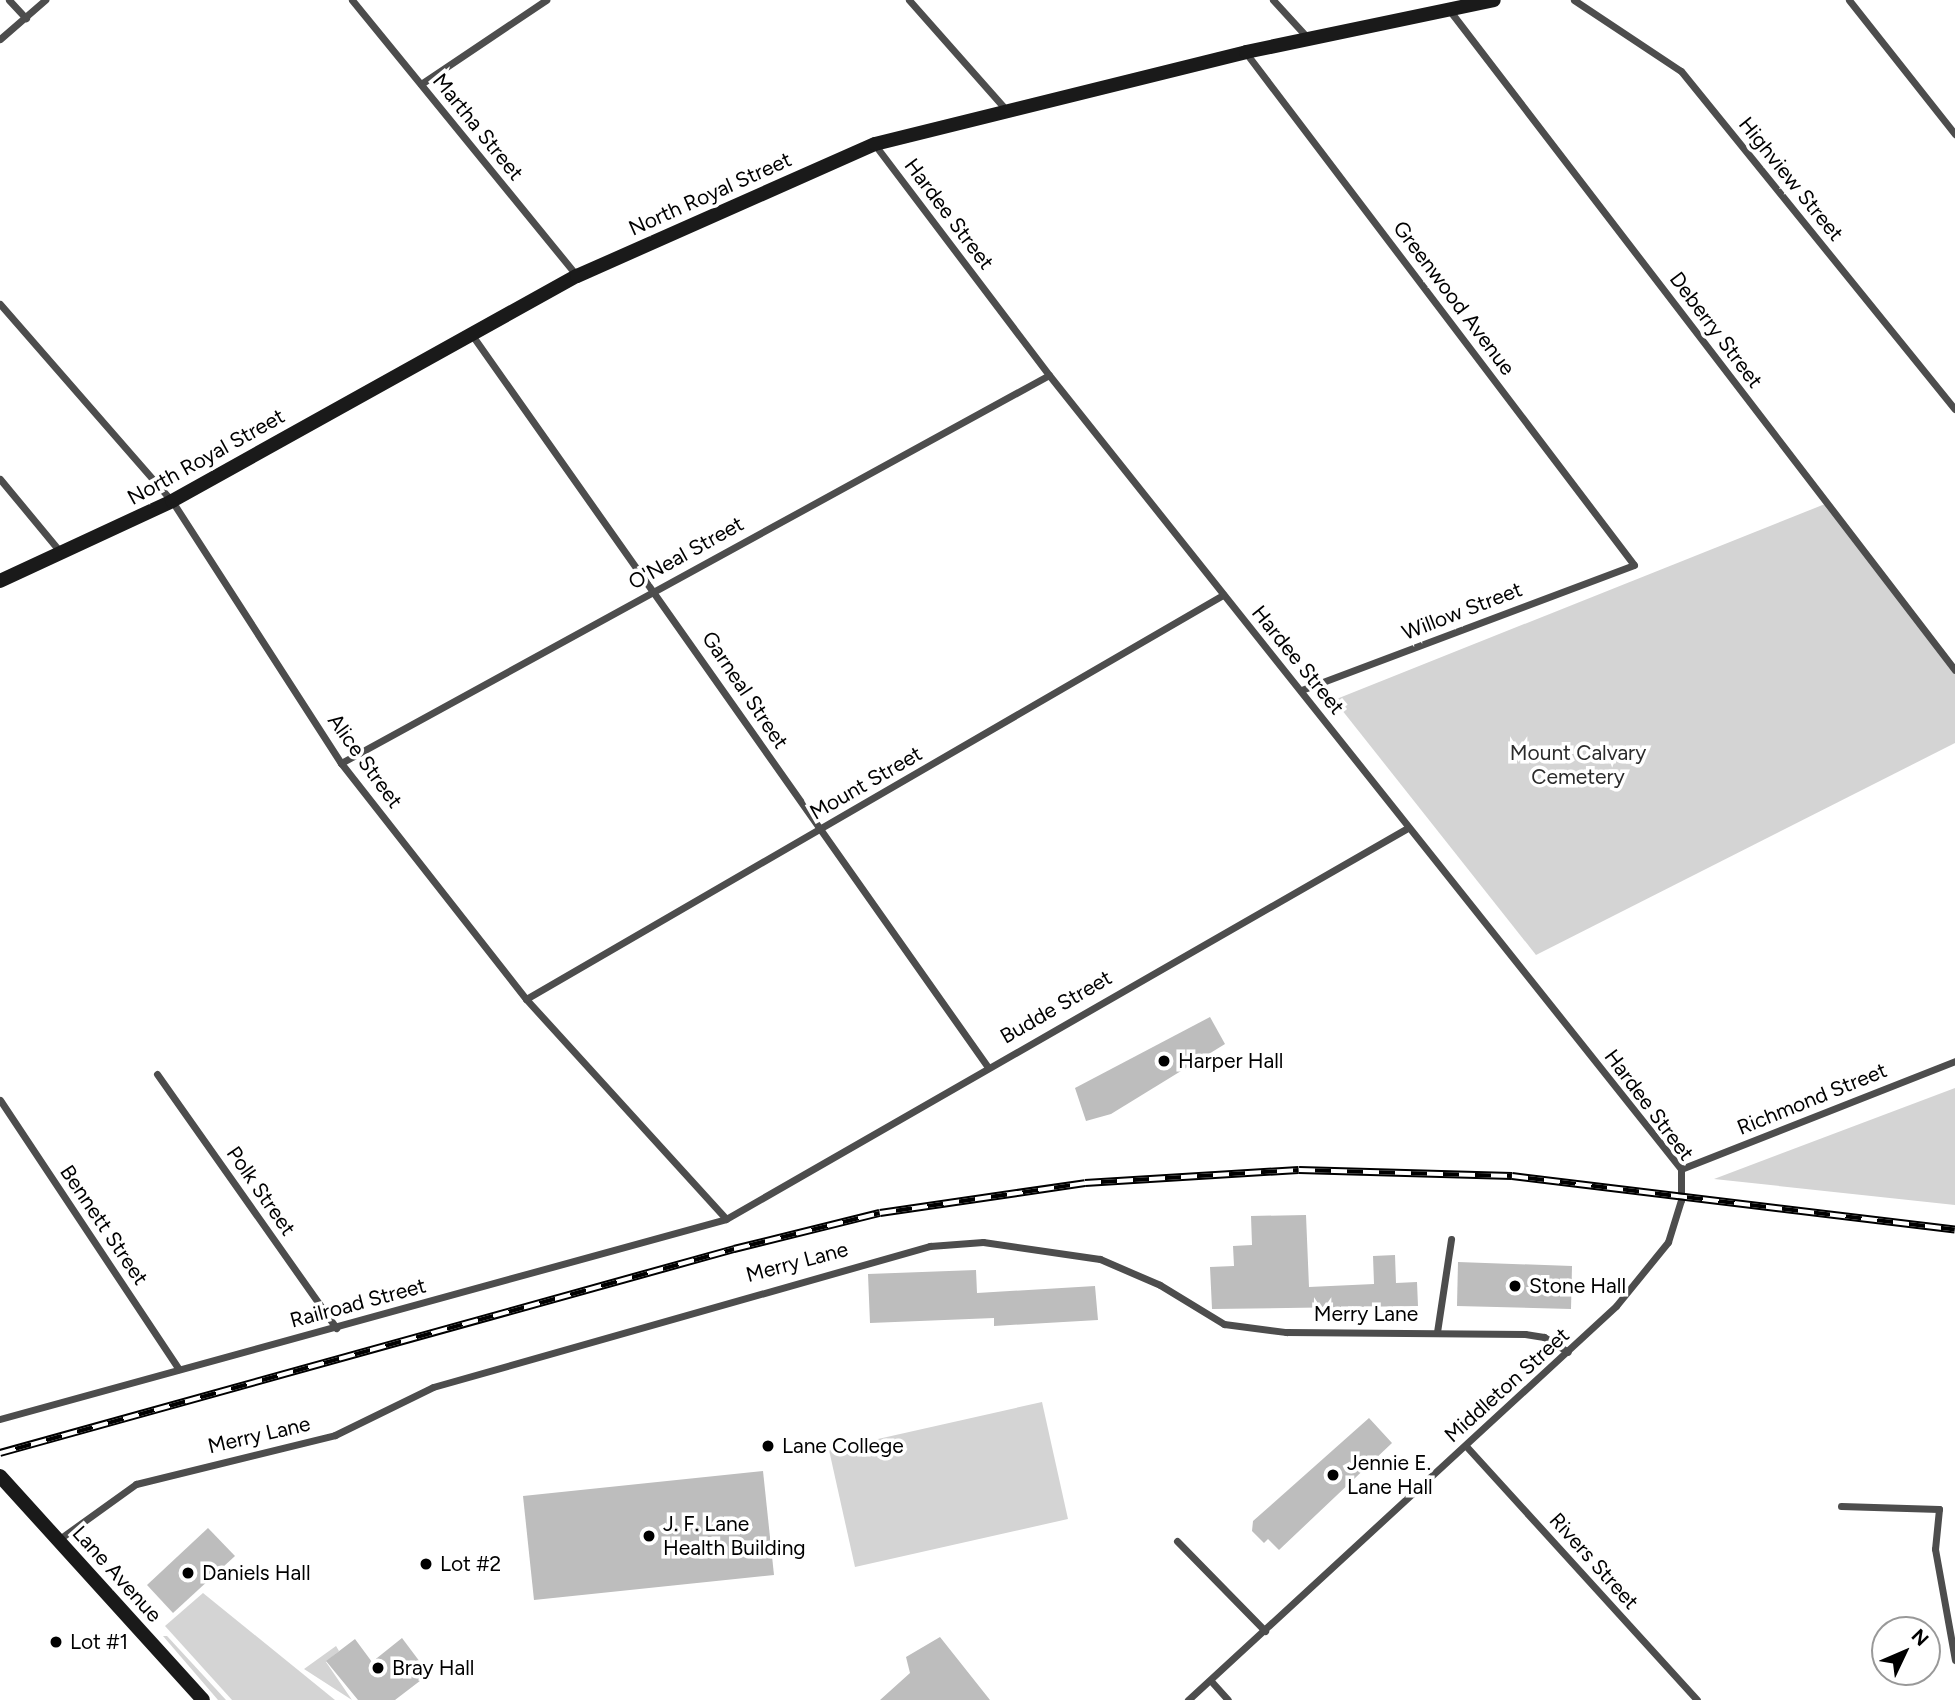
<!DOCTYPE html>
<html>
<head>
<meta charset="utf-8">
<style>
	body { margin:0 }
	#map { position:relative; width:1955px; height:1700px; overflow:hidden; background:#fff; font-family:Figtree,sans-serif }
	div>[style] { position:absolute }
	.green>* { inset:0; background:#d4d4d4 }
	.building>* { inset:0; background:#bdbdbd }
	.street>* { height:7px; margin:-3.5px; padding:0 3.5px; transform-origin:3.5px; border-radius:3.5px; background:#4d4d4d }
	.secondary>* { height:14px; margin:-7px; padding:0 7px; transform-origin:7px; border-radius:7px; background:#1a1a1a }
	.rail>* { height:8px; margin-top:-4px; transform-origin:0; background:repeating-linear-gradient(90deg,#fff 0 16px,#000 0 32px); box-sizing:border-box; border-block:2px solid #000 }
	.dots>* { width:19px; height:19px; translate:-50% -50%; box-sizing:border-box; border:4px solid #fff; border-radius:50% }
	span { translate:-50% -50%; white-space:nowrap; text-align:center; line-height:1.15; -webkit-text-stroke:7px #fff; paint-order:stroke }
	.street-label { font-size:21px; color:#000 }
	.park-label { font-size:21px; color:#2b2b2b }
	.poi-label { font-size:21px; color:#000 }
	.left { translate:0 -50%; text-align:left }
	.north { position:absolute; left:1871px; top:1616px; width:70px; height:70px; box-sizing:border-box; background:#fff; border:2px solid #999; border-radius:50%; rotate:46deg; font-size:19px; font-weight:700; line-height:28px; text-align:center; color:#000 }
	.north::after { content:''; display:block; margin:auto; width:24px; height:32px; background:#000; clip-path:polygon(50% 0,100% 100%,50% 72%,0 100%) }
</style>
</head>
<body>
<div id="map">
	<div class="green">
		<i style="clip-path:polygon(1825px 504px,1955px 674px,1955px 743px,1536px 955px,1334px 700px)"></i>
		<i style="clip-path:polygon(1955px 1088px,1955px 1205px,1714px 1179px)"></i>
		<i style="clip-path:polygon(1042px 1402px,1068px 1519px,855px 1567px,829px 1450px)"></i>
		<i style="clip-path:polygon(203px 1593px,335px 1700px,232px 1700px,165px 1626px)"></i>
		<i style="clip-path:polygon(163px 1636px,167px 1636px,226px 1700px,218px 1700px)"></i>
		<i style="clip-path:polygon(336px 1646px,339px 1651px,326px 1662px,352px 1700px,304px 1669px)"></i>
	</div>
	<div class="building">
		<i style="clip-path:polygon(1210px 1017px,1225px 1044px,1111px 1114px,1086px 1121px,1075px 1088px)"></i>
		<i style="clip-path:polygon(1306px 1215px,1309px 1287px,1374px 1284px,1373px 1256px,1395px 1255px,1396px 1283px,1417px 1282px,1418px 1306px,1212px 1309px,1210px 1267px,1234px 1266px,1233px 1246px,1252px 1245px,1251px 1216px)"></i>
		<i style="clip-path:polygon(1458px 1262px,1572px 1266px,1571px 1309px,1457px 1306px)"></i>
		<i style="clip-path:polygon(976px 1270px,977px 1293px,1095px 1286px,1098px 1320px,994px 1326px,994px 1318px,870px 1323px,868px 1274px)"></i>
		<i style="clip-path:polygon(1369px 1418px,1392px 1443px,1279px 1550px,1268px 1539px,1264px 1543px,1252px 1531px,1253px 1521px)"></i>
		<i style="clip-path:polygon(763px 1471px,774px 1575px,534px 1600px,523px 1496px)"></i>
		<i style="clip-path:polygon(208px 1528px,235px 1556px,173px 1613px,147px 1585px)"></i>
		<i style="clip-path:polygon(940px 1637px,990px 1700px,880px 1700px,910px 1673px,906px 1657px)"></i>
		<i style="clip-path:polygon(402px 1638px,429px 1674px,395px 1700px,358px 1700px,326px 1661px,355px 1639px,372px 1662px)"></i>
	</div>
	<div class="street">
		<i style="left:9px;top:0;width:25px;rotate:47deg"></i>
		<i style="left:352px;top:0;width:356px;rotate:50.8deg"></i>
		<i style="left:909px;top:0;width:149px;rotate:48.5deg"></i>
		<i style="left:1273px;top:0;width:52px;rotate:47.4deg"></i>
		<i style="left:1574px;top:0;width:128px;rotate:33.6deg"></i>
		<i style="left:1681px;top:71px;width:435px;rotate:51deg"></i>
		<i style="left:1849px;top:0;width:171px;rotate:51.7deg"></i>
		<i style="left:1450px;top:11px;width:830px;rotate:52.54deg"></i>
		<i style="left:0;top:39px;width:60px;rotate:-40.9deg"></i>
		<i style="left:1246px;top:53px;width:642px;rotate:52.84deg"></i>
		<i style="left:1634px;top:565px;width:356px;rotate:159.4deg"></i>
		<i style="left:421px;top:84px;width:151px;rotate:-33.9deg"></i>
		<i style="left:875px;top:145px;width:288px;rotate:52.9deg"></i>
		<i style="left:1049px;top:375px;width:1015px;rotate:51.48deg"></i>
		<i style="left:1681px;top:1169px;width:31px;rotate:90deg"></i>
		<i style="left:1681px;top:1200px;width:44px;rotate:107.2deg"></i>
		<i style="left:1668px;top:1242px;width:82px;rotate:129.1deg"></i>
		<i style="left:1616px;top:1306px;width:582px;rotate:137.37deg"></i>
		<i style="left:0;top:304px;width:262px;rotate:48.9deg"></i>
		<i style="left:172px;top:501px;width:312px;rotate:57.2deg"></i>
		<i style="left:341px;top:763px;width:300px;rotate:51.9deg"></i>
		<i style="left:526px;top:999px;width:297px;rotate:47.7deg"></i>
		<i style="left:472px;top:335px;width:894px;rotate:54.83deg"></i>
		<i style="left:0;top:479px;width:97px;rotate:50.4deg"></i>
		<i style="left:341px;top:763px;width:807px;rotate:-28.72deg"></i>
		<i style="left:526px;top:999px;width:806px;rotate:-30.1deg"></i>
		<i style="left:157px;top:1074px;width:311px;rotate:54.8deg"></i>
		<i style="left:0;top:1100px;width:323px;rotate:56.4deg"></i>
		<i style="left:1681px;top:1169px;width:295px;rotate:-21.5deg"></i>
		<i style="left:1437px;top:1332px;width:94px;rotate:-81.4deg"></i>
		<i style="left:0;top:1419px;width:753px;rotate:-15.4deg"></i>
		<i style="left:726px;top:1219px;width:784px;rotate:-29.84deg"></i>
		<i style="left:1466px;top:1446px;width:343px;rotate:47.7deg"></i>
		<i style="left:1841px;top:1506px;width:98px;rotate:1.8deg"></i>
		<i style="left:1939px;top:1509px;width:40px;rotate:95.7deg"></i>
		<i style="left:1935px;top:1549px;width:113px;rotate:79.8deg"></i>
		<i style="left:58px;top:1540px;width:96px;rotate:-35.7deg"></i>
		<i style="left:136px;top:1484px;width:205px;rotate:-13.8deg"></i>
		<i style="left:335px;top:1435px;width:109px;rotate:-26.1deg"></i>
		<i style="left:433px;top:1387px;width:517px;rotate:-15.84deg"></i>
		<i style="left:930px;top:1246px;width:53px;rotate:-4.3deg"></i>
		<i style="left:983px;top:1242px;width:118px;rotate:8.3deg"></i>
		<i style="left:1100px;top:1259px;width:65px;rotate:23.4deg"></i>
		<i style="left:1160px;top:1285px;width:75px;rotate:31.4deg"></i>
		<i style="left:1224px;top:1324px;width:63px;rotate:7.4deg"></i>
		<i style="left:1286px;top:1332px;width:239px;rotate:0.5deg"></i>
		<i style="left:1525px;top:1334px;width:19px;rotate:9deg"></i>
		<i style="left:1544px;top:1337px;width:28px;rotate:32deg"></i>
		<i style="left:1177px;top:1541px;width:126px;rotate:45.6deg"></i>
		<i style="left:1211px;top:1681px;width:25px;rotate:48deg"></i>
	</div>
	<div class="secondary">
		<i style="left:0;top:581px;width:190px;rotate:-24.9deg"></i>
		<i style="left:172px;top:501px;width:463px;rotate:-29.1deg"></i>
		<i style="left:577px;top:276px;width:326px;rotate:-23.9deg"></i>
		<i style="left:875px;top:144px;width:382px;rotate:-13.9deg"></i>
		<i style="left:1246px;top:52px;width:253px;rotate:-11.8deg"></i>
		<i style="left:0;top:1476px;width:302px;rotate:47.8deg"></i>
	</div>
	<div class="rail">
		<i style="left:0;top:1453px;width:762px;rotate:-15.53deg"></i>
		<i style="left:734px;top:1249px;width:150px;rotate:-13.9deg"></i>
		<i style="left:880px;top:1213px;width:207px;rotate:-8.3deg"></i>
		<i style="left:1085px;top:1183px;width:214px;rotate:-3.5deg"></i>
		<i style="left:1299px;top:1170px;width:213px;rotate:1.6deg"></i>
		<i style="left:1512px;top:1176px;width:446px;rotate:6.9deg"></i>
	</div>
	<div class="dots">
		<i style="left:1164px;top:1061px;background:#000"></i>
		<i style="left:1515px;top:1286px;background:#000"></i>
		<i style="left:768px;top:1446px;background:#000"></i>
		<i style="left:1333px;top:1475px;background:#000"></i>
		<i style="left:649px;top:1536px;background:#000"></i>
		<i style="left:426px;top:1564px;background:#000"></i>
		<i style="left:188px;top:1573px;background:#000"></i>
		<i style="left:56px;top:1642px;background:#000"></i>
		<i style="left:378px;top:1668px;background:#000"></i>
	</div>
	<div class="street-label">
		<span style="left:478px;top:127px;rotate:51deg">Martha Street</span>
		<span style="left:1791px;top:179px;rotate:51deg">Highview Street</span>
		<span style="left:710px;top:194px;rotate:-24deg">North Royal Street</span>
		<span style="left:949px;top:214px;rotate:53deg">Hardee Street</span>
		<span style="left:1454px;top:298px;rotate:53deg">Greenwood Avenue</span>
		<span style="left:1716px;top:330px;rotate:53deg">Deberry Street</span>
		<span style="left:206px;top:457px;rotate:-29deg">North Royal Street</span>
		<span style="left:686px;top:553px;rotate:-29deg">O'Neal Street</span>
		<span style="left:1462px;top:611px;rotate:-21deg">Willow Street</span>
		<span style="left:1298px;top:660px;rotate:51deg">Hardee Street</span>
		<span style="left:745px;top:690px;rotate:56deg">Garneal Street</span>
		<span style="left:365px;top:761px;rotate:54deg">Alice Street</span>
		<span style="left:866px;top:783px;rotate:-30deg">Mount Street</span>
		<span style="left:1056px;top:1007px;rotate:-30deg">Budde Street</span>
		<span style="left:1812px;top:1099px;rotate:-22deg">Richmond Street</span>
		<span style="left:1649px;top:1105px;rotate:53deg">Hardee Street</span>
		<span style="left:261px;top:1191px;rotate:55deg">Polk Street</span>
		<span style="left:104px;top:1225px;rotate:56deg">Bennett Street</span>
		<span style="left:797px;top:1262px;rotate:-15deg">Merry Lane</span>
		<span style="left:358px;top:1303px;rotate:-15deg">Railroad Street</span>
		<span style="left:1366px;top:1314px">Merry Lane</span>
		<span style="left:1507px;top:1385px;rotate:-42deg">Middleton Street</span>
		<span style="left:259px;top:1435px;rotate:-13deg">Merry Lane</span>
		<span style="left:1594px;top:1561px;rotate:48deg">Rivers Street</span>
		<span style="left:117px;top:1574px;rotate:48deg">Lane Avenue</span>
	</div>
	<div class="park-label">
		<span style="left:1578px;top:765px">Mount Calvary<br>Cemetery</span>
	</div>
	<div class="poi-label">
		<span class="left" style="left:1178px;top:1061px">Harper Hall</span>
		<span class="left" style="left:1529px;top:1286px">Stone Hall</span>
		<span class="left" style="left:782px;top:1446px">Lane College</span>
		<span class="left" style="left:1347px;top:1475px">Jennie E.<br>Lane Hall</span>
		<span class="left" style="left:663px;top:1536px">J. F. Lane<br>Health Building</span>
		<span class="left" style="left:440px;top:1564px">Lot #2</span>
		<span class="left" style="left:202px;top:1573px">Daniels Hall</span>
		<span class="left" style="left:70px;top:1642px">Lot #1</span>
		<span class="left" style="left:392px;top:1668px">Bray Hall</span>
	</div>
	<div class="north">N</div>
</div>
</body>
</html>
